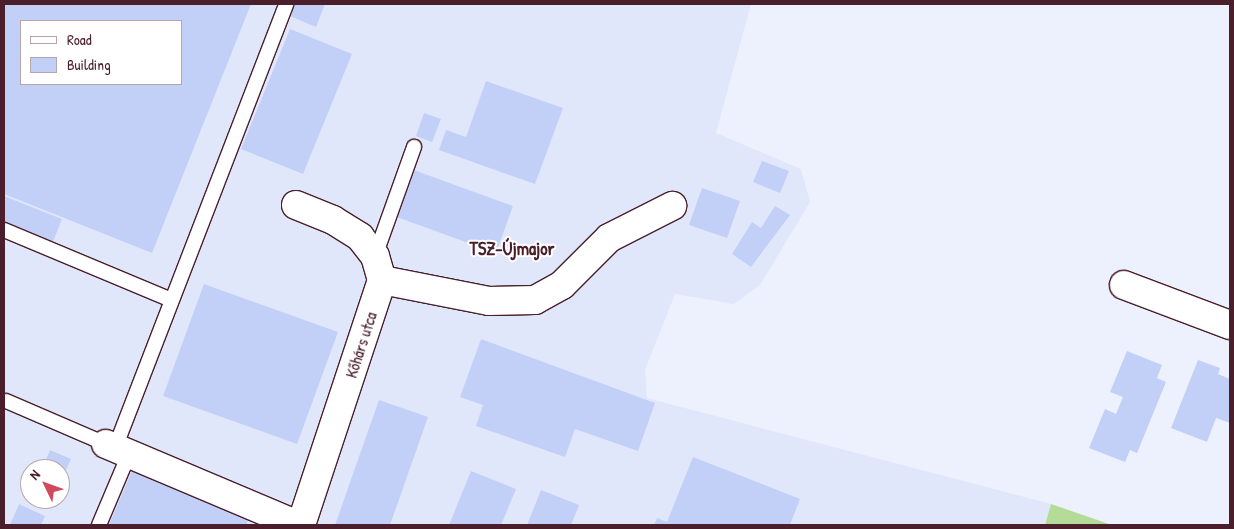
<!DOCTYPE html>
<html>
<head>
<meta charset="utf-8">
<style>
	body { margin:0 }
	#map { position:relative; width:1234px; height:529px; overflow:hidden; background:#edf1fd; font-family:"Patrick Hand",sans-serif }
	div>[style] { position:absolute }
	.built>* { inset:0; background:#e0e7fb }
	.green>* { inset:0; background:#b4dc98 }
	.building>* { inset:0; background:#c2d0f7 }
	.roads { filter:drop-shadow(1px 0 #4a1f2b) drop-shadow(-1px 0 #4a1f2b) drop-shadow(0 1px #4a1f2b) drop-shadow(0 -1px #4a1f2b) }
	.lane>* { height:14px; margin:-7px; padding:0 7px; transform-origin:7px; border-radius:7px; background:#fff }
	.street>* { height:28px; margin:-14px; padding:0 14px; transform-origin:14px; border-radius:14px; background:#fff }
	span { translate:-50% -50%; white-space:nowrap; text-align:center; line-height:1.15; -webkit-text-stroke:4px #fff; paint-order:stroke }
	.street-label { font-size:16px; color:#4a1f2b }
	.neighbourhood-label { font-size:18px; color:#4a1f2b; font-weight:700 }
	.frame { position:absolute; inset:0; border:5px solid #4a1f2b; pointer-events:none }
	.legend { position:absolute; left:20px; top:20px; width:162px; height:65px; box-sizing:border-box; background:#fff; border:1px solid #b7a5aa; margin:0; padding:6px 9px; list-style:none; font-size:15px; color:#4a1f2b }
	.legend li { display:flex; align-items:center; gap:10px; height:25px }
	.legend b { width:25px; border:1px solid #b7a5aa }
	.north { position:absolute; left:20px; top:459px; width:50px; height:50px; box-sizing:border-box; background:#fff; border:1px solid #b7a5aa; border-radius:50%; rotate:312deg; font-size:14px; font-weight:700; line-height:20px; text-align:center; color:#4a1f2b }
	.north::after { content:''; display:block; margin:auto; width:18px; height:22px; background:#d1495b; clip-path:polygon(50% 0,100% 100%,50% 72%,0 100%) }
</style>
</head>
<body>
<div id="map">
	<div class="built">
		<i style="clip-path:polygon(evenodd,4px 4px,751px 4px,716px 133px,801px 169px,810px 202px,760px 285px,734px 304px,675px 294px,645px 370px,647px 398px,1051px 504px,1045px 525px,4px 525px,4px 4px,21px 21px,181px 21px,181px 84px,21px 84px,21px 21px,4px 4px,30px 469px,60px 469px,60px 499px,30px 499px,30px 469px)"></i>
	</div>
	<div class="green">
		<i style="clip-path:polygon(1051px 504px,1112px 525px,1045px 525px)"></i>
	</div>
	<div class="building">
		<i style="clip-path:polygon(evenodd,4px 4px,251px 4px,152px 253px,4px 194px,4px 4px,21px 21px,181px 21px,181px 84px,21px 84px,21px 21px)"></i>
		<i style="clip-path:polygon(295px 4px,325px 4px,316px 27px,290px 16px)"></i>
		<i style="clip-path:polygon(290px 29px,352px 54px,303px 174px,241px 149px)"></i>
		<i style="clip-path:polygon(486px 81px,563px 108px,535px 184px,439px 150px,446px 130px,466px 137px)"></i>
		<i style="clip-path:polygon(424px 113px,441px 119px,432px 142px,416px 136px)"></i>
		<i style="clip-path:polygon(762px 161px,789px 171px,780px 193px,753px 182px)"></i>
		<i style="clip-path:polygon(411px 169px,513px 206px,496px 253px,394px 216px)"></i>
		<i style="clip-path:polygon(702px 188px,740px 201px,727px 238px,689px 225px)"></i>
		<i style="clip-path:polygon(4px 196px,62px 219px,52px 244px,4px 224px)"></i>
		<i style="clip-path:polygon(775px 206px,790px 215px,751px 267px,732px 254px,752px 222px,761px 228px)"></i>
		<i style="clip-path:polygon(204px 284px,338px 332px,297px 444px,163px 396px)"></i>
		<i style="clip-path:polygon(481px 339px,655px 403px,638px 451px,575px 429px,565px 457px,476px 426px,483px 405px,460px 397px)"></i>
		<i style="clip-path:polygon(1127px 351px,1162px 365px,1157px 378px,1166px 382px,1137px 453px,1130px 450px,1125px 462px,1089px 448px,1105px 409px,1116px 414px,1123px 397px,1110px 392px)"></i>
		<i style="clip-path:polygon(1198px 360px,1220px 368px,1218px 374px,1230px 379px,1230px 423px,1216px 418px,1207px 442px,1171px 428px)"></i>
		<i style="clip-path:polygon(379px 400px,428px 417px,390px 525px,335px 525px)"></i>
		<i style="clip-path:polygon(50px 450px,71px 459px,60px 484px,60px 469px,42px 469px)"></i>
		<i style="clip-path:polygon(693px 457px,800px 499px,790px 525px,654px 525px,657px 518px,667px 522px)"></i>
		<i style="clip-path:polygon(133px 468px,250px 516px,246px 525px,109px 525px)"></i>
		<i style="clip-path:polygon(471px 471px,516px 489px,501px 525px,449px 525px)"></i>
		<i style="clip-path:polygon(541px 490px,579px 505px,571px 525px,527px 525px)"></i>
		<i style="clip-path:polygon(19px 504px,45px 516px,41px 525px,10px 525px)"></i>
	</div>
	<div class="roads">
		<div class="lane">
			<i style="left:4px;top:230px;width:181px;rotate:22.7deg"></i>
			<i style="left:375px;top:256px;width:116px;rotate:-70.3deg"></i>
			<i style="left:6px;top:401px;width:109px;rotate:23.3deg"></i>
			<i style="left:115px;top:448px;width:476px;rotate:-68.9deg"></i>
			<i style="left:99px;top:525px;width:77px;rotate:-67.1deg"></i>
		</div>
		<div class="street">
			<i style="left:296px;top:205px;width:40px;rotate:22deg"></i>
			<i style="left:333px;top:220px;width:32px;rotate:32deg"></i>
			<i style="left:360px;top:237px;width:24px;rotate:52deg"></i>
			<i style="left:375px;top:256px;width:25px;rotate:74deg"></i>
			<i style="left:382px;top:280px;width:258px;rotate:108.3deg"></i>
			<i style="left:382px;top:280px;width:109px;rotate:11.1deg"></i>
			<i style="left:489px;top:301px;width:46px;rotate:-1.2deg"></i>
			<i style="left:535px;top:300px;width:31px;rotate:-29deg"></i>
			<i style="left:562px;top:285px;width:66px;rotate:-45deg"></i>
			<i style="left:609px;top:238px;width:71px;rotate:-26.9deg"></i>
			<i style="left:1124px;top:285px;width:113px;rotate:20.7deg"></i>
			<i style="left:106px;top:444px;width:208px;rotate:22.9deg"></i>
		</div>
	</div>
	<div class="street-label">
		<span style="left:361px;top:345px;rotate:-72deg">Kőhárs utca</span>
	</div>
	<div class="neighbourhood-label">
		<span style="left:512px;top:249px">TSZ-Újmajor</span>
	</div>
	<div class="frame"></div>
	<ul class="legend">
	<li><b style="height:6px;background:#fff"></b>Road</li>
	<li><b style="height:14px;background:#c2d0f7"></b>Building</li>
	</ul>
	<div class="north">N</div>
</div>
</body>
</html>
